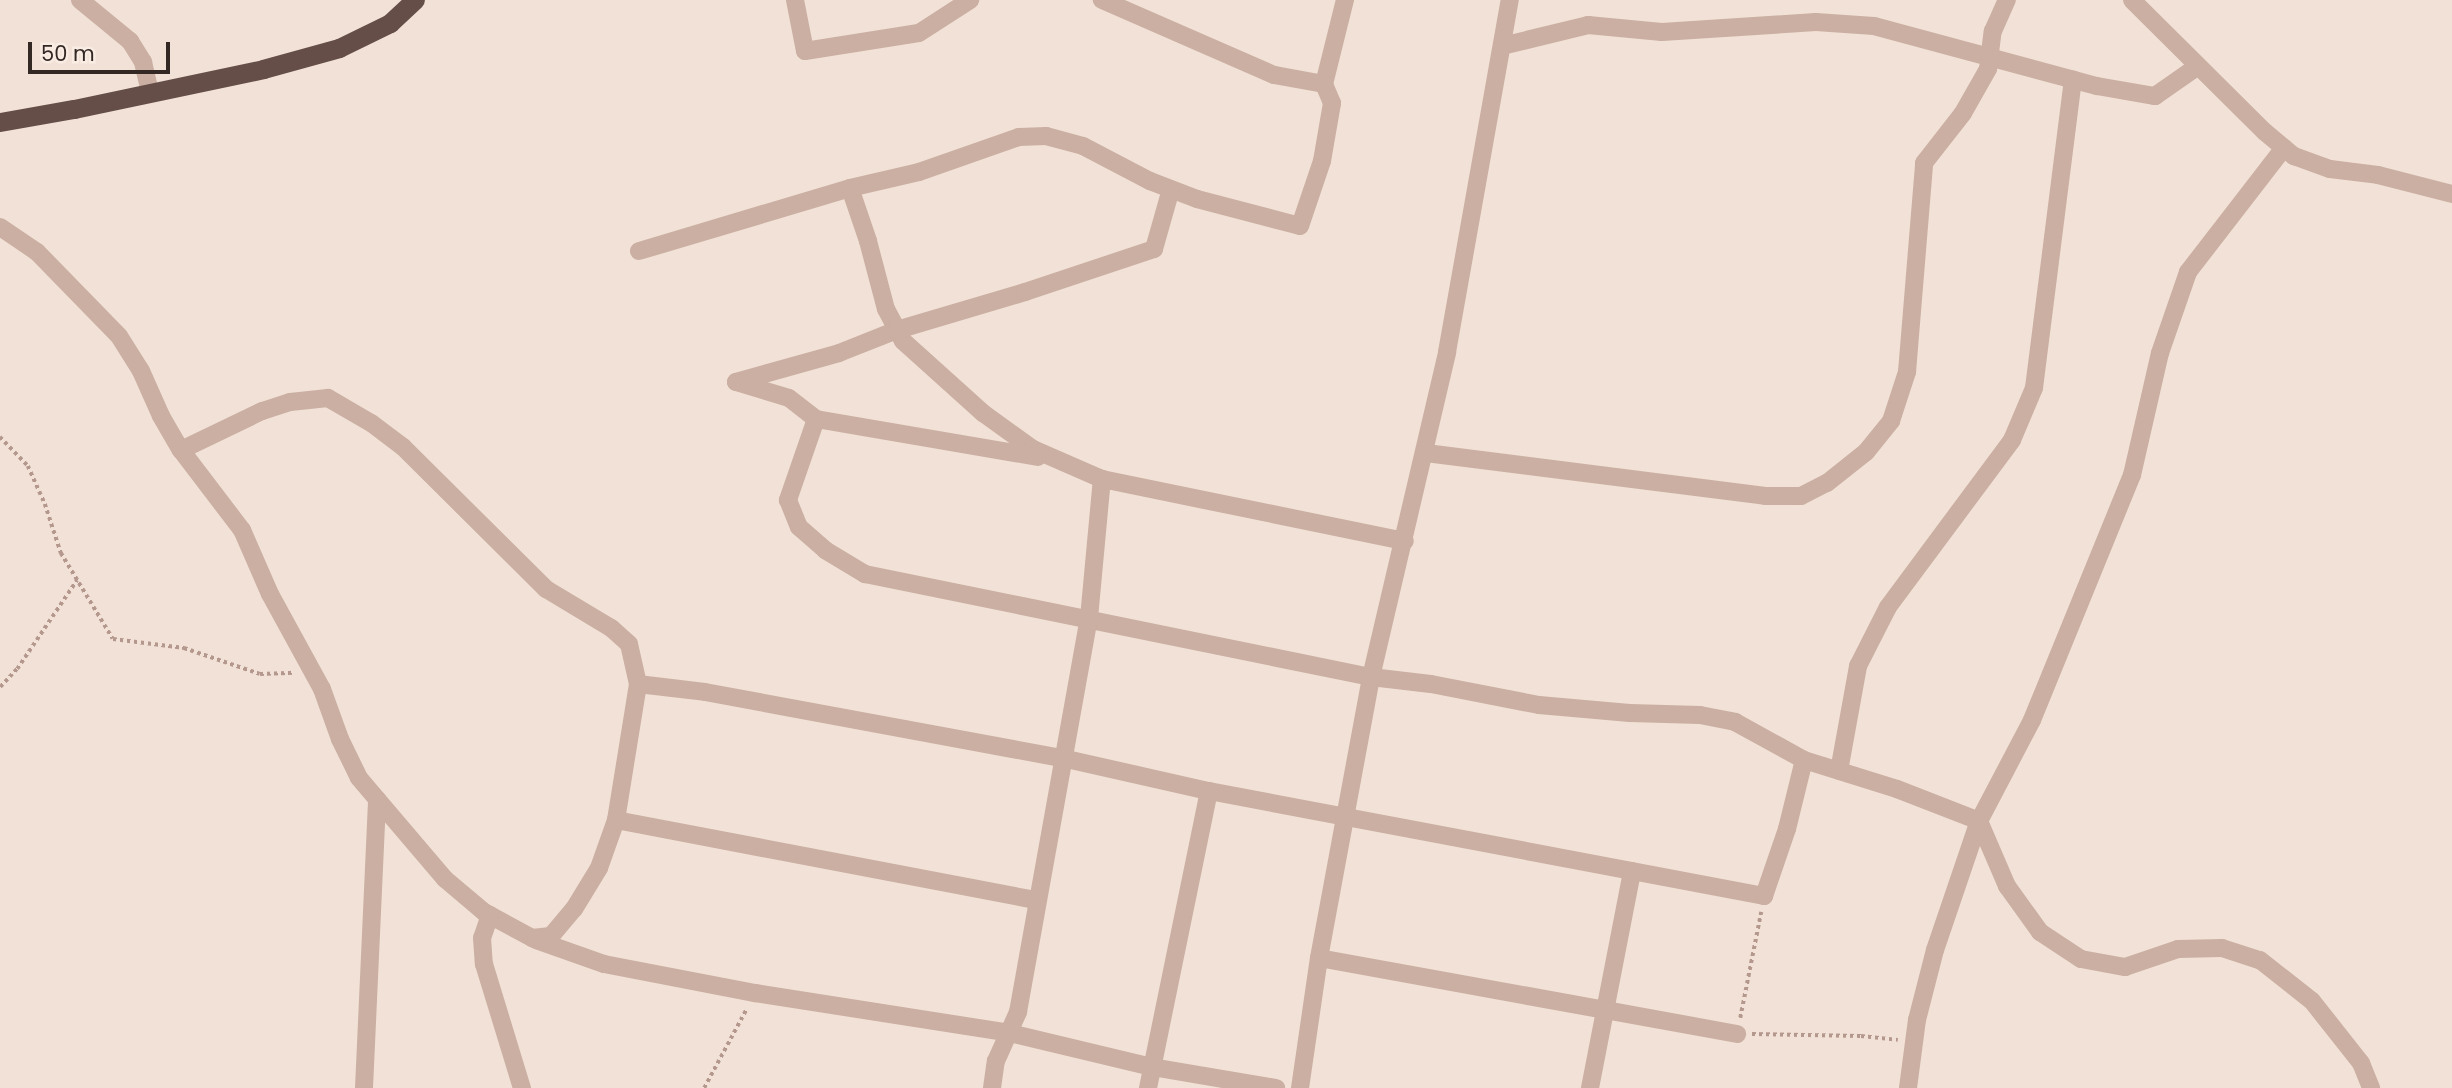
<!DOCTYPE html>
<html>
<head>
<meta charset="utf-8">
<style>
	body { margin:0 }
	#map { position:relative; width:2452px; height:1088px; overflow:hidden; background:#f2e1d7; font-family:Poppins,sans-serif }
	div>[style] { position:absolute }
	.path>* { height:3.5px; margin-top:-1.75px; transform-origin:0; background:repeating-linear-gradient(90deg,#b5988d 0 3.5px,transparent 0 7px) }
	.minor>* { height:18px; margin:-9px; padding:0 9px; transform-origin:9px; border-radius:9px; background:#caafa2 }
	.trunk>* { height:19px; margin:-9.5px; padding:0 9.5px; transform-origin:9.5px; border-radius:9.5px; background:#664e48 }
	span { translate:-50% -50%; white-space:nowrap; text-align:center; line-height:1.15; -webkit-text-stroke:5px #f9ece3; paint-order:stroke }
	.scale { position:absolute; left:28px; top:42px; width:142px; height:32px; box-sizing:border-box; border:4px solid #342825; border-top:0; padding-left:9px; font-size:21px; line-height:24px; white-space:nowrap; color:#342825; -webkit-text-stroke:5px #f9ece3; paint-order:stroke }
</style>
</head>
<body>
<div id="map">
	<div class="path">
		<i style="left:0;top:437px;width:40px;rotate:46deg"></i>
		<i style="left:28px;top:466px;width:42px;rotate:65.9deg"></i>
		<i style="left:45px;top:504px;width:52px;rotate:71.9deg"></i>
		<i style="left:61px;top:553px;width:100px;rotate:58.8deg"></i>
		<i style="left:113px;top:639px;width:72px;rotate:7.2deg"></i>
		<i style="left:184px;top:648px;width:80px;rotate:18.9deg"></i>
		<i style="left:260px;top:674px;width:35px;rotate:-2deg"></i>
		<i style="left:0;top:687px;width:25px;rotate:-47deg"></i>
		<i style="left:17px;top:669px;width:107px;rotate:-56deg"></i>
		<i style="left:1740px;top:1018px;width:108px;rotate:-78.8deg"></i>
		<i style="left:1752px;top:1034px;width:109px;rotate:1.1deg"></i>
		<i style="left:1861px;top:1036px;width:37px;rotate:6deg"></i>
		<i style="left:704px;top:1088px;width:89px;rotate:-61.7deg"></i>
	</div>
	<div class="minor">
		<i style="left:80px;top:0;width:65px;rotate:39.4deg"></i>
		<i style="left:130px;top:41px;width:25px;rotate:58deg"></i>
		<i style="left:143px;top:62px;width:31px;rotate:77deg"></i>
		<i style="left:795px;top:0;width:52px;rotate:78.9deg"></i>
		<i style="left:805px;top:51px;width:115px;rotate:-9deg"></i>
		<i style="left:919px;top:33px;width:61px;rotate:-32.9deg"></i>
		<i style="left:2132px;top:0;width:187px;rotate:44.8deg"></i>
		<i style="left:2265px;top:132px;width:38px;rotate:40deg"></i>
		<i style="left:2294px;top:156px;width:38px;rotate:20deg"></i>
		<i style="left:2330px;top:169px;width:48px;rotate:7.1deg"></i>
		<i style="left:2378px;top:175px;width:76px;rotate:14.4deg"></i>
		<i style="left:1502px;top:46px;width:89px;rotate:-13.7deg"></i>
		<i style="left:1588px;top:25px;width:74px;rotate:5.4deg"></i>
		<i style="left:1662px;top:32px;width:154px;rotate:-3.7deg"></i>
		<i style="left:1816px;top:22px;width:58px;rotate:3.9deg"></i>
		<i style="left:1874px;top:26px;width:231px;rotate:15.1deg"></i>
		<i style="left:2097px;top:86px;width:59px;rotate:9.8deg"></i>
		<i style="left:2155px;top:96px;width:52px;rotate:-34.9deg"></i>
		<i style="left:1324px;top:84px;width:87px;rotate:-76deg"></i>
		<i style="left:850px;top:188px;width:56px;rotate:71.2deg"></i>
		<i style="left:868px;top:241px;width:70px;rotate:75.2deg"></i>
		<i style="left:886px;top:309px;width:36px;rotate:62deg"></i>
		<i style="left:903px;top:341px;width:108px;rotate:42deg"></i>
		<i style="left:983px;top:413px;width:62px;rotate:35.8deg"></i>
		<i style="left:1033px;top:449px;width:75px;rotate:23.5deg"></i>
		<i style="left:1102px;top:479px;width:309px;rotate:11.6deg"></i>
		<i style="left:0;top:227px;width:45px;rotate:34deg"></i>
		<i style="left:37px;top:252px;width:117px;rotate:45.7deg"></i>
		<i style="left:119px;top:336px;width:41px;rotate:57.8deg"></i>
		<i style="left:141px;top:371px;width:49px;rotate:66deg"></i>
		<i style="left:161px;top:416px;width:39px;rotate:60deg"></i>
		<i style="left:181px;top:450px;width:101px;rotate:52.7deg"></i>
		<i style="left:242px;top:530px;width:70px;rotate:66.4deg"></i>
		<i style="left:270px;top:594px;width:108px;rotate:61.3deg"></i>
		<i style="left:322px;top:689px;width:53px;rotate:70.2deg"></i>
		<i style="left:340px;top:739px;width:43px;rotate:64deg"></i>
		<i style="left:359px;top:778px;width:133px;rotate:49.6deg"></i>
		<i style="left:445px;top:879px;width:51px;rotate:40.2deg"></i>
		<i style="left:484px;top:912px;width:55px;rotate:28.4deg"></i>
		<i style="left:532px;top:938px;width:19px;rotate:-6deg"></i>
		<i style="left:551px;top:936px;width:35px;rotate:-50deg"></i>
		<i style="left:574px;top:909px;width:48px;rotate:-58.6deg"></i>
		<i style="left:599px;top:868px;width:51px;rotate:-70.5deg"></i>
		<i style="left:616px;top:820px;width:138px;rotate:-80.8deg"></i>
		<i style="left:638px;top:684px;width:41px;rotate:-102.7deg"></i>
		<i style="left:629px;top:644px;width:24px;rotate:-138deg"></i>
		<i style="left:611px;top:628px;width:76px;rotate:-149deg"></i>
		<i style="left:546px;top:589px;width:202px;rotate:-135.2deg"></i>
		<i style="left:403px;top:447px;width:40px;rotate:-143deg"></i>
		<i style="left:371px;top:423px;width:50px;rotate:-149.8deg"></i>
		<i style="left:328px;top:398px;width:38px;rotate:174deg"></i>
		<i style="left:290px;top:402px;width:29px;rotate:162deg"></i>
		<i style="left:262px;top:411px;width:90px;rotate:154.3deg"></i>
		<i style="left:639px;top:251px;width:220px;rotate:-16.6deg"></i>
		<i style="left:850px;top:188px;width:71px;rotate:-13.1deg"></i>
		<i style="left:919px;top:172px;width:106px;rotate:-19.3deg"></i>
		<i style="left:1019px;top:137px;width:27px;rotate:-2deg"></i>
		<i style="left:1046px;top:136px;width:38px;rotate:15deg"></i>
		<i style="left:1083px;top:146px;width:76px;rotate:27.6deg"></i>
		<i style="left:1150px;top:181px;width:50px;rotate:21deg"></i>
		<i style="left:1197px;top:199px;width:106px;rotate:14.7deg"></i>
		<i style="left:1300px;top:226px;width:69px;rotate:-71.3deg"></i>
		<i style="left:1322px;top:161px;width:59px;rotate:-80.2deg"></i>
		<i style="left:1332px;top:103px;width:21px;rotate:-113deg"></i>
		<i style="left:1324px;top:84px;width:51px;rotate:-169.8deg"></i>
		<i style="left:1274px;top:75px;width:188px;rotate:-156.4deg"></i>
		<i style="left:736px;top:382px;width:107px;rotate:-15.7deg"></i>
		<i style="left:839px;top:353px;width:62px;rotate:-21.6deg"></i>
		<i style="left:897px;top:330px;width:134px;rotate:-16.5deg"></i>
		<i style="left:1025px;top:292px;width:136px;rotate:-18.4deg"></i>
		<i style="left:1154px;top:249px;width:62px;rotate:-74.2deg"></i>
		<i style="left:736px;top:382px;width:55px;rotate:16.8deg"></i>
		<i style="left:789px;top:398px;width:34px;rotate:38deg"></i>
		<i style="left:816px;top:419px;width:225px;rotate:9.7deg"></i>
		<i style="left:816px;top:419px;width:86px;rotate:109.1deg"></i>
		<i style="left:788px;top:500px;width:29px;rotate:68deg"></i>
		<i style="left:799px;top:527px;width:35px;rotate:41deg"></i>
		<i style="left:825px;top:550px;width:47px;rotate:31deg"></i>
		<i style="left:865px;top:574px;width:516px;rotate:11.51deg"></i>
		<i style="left:1371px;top:677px;width:60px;rotate:6.7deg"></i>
		<i style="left:1431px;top:684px;width:110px;rotate:11deg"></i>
		<i style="left:1539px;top:705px;width:91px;rotate:5deg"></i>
		<i style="left:1630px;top:713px;width:70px;rotate:1.6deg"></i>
		<i style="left:1700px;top:715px;width:36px;rotate:11deg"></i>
		<i style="left:1735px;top:722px;width:79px;rotate:28.8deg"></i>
		<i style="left:1804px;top:760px;width:97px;rotate:17.3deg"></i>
		<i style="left:1897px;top:789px;width:88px;rotate:21.3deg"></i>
		<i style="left:1979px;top:821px;width:71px;rotate:66.7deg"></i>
		<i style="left:2007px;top:886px;width:57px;rotate:54.3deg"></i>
		<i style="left:2040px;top:932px;width:49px;rotate:33.4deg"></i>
		<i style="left:2081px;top:959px;width:45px;rotate:10.3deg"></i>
		<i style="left:2125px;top:967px;width:56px;rotate:-18.8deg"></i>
		<i style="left:2178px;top:949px;width:44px;rotate:-1.3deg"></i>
		<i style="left:2222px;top:948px;width:40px;rotate:18deg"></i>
		<i style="left:2260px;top:960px;width:66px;rotate:38.3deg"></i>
		<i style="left:2312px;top:1001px;width:79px;rotate:51.7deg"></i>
		<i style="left:2361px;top:1063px;width:27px;rotate:68deg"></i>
		<i style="left:1426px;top:453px;width:342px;rotate:7.2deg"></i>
		<i style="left:1765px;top:496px;width:36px"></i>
		<i style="left:1801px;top:496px;width:29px;rotate:-27deg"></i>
		<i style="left:1827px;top:483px;width:50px;rotate:-38.5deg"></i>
		<i style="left:1866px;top:452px;width:40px;rotate:-51deg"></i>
		<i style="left:1891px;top:421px;width:52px;rotate:-71.9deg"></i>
		<i style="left:1907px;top:372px;width:210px;rotate:-85.3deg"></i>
		<i style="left:1924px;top:163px;width:63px;rotate:-52deg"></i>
		<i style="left:1963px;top:113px;width:51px;rotate:-60.4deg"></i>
		<i style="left:1988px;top:69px;width:38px;rotate:-83deg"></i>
		<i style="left:1993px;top:31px;width:34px;rotate:-66deg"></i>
		<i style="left:638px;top:684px;width:67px;rotate:6.8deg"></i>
		<i style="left:705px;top:692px;width:363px;rotate:10.5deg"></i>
		<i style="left:1062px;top:758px;width:151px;rotate:12.7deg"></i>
		<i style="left:1209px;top:791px;width:565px;rotate:10.71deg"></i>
		<i style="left:1764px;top:896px;width:71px;rotate:-71.1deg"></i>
		<i style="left:1787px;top:829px;width:71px;rotate:-76.2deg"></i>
		<i style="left:1839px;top:771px;width:107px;rotate:-79.7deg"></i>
		<i style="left:1858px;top:666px;width:66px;rotate:-63deg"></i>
		<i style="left:1888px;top:607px;width:208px;rotate:-53.4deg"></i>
		<i style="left:2012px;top:440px;width:56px;rotate:-67.1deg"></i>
		<i style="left:2034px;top:388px;width:311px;rotate:-82.8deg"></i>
		<i style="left:616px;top:820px;width:429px;rotate:10.8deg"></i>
		<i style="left:490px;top:915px;width:24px;rotate:109deg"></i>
		<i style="left:482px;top:938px;width:26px;rotate:86deg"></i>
		<i style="left:484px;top:964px;width:130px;rotate:73deg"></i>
		<i style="left:536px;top:940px;width:72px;rotate:19.4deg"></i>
		<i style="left:604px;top:964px;width:154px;rotate:10.9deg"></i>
		<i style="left:755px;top:993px;width:258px;rotate:8.9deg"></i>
		<i style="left:1010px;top:1033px;width:146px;rotate:13.5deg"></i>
		<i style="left:1152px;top:1067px;width:126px;rotate:9.6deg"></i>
		<i style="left:1319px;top:958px;width:425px;rotate:10.3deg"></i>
		<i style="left:364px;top:1088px;width:289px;rotate:-87.4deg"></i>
		<i style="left:992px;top:1088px;width:27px;rotate:-82deg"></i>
		<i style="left:996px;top:1061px;width:54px;rotate:-65.8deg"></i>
		<i style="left:1018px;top:1012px;width:400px;rotate:-79.8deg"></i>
		<i style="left:1089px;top:618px;width:140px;rotate:-84.7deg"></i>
		<i style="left:1148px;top:1088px;width:303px;rotate:-78.4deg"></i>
		<i style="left:1300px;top:1088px;width:131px;rotate:-81.7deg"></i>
		<i style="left:1319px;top:958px;width:286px;rotate:-79.5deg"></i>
		<i style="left:1371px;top:677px;width:334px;rotate:-76.8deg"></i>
		<i style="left:1447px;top:352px;width:358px;rotate:-79.9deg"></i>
		<i style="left:1590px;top:1088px;width:221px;rotate:-79deg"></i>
		<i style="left:1908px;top:1088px;width:69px;rotate:-82.5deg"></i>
		<i style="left:1917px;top:1020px;width:72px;rotate:-75.6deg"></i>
		<i style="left:1935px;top:950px;width:136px;rotate:-71.2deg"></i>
		<i style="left:1979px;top:821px;width:114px;rotate:-62.3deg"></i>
		<i style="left:2032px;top:720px;width:265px;rotate:-67.8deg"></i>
		<i style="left:2132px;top:475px;width:125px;rotate:-77.1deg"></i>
		<i style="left:2160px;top:353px;width:86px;rotate:-70.9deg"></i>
		<i style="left:2188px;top:272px;width:157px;rotate:-52.3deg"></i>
	</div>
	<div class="trunk">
		<i style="left:0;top:122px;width:75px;rotate:-10deg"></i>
		<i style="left:74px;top:109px;width:193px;rotate:-11.9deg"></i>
		<i style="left:263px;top:69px;width:79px;rotate:-15.4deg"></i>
		<i style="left:339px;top:48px;width:57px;rotate:-26.1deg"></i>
		<i style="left:390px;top:23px;width:34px;rotate:-43deg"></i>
	</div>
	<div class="scale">50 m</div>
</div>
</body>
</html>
